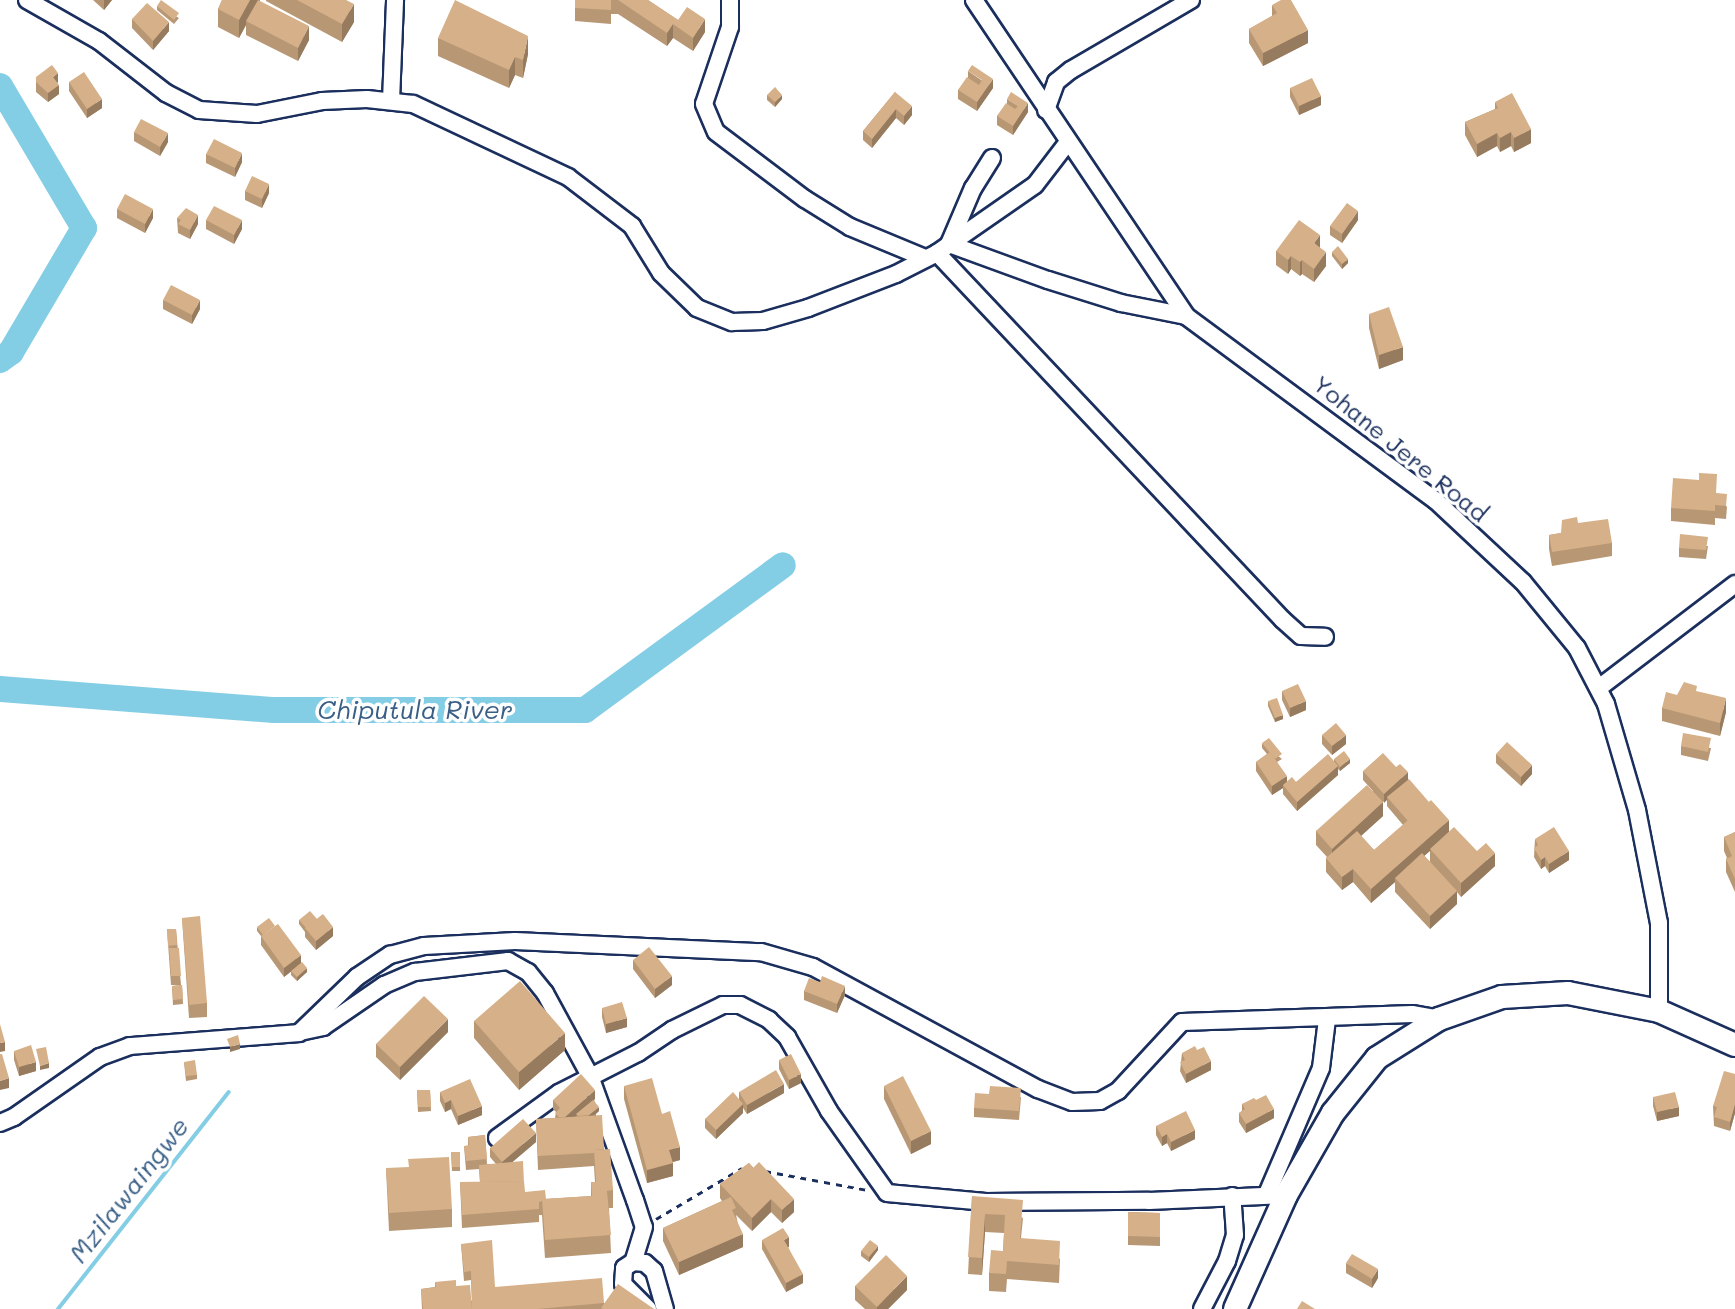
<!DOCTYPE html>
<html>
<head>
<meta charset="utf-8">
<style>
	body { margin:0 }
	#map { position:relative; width:1735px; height:1309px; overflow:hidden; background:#fff; font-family:Mali,sans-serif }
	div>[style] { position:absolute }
	.stream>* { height:4px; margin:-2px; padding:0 2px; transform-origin:2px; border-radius:2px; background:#84cee5 }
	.river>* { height:26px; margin:-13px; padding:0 13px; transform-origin:13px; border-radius:13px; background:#84cee5 }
	.path>* { height:3px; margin-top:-1.5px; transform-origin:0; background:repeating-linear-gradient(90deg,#1b2f5e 0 6px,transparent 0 12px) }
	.roads { filter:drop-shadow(2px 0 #1b2f5e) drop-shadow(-2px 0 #1b2f5e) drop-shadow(0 2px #1b2f5e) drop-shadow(0 -2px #1b2f5e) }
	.street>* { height:16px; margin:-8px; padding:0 8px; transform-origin:8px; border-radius:8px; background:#fff }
	.secondary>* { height:22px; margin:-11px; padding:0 11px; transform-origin:11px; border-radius:11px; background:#fff }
	.wall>* { inset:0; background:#b89775 }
	.shaded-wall>* { inset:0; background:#967b5f }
	.building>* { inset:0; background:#d6b088 }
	span { translate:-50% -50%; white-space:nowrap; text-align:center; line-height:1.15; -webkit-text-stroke:7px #fff; paint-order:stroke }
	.street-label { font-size:24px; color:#1b2f5e }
	.water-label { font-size:26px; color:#3a5f86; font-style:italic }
</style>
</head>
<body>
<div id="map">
	<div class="stream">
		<i style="left:58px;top:1309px;width:276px;rotate:-51.8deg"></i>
	</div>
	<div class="river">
		<i style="left:0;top:86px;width:165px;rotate:59.4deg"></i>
		<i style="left:84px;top:228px;width:144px;rotate:120.5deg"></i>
		<i style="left:11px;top:352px;width:14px;rotate:144deg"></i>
		<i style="left:0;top:689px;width:275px;rotate:4.4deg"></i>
		<i style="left:274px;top:710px;width:311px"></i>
		<i style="left:585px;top:710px;width:245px;rotate:-36.2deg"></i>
	</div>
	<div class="path">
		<i style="left:765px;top:1171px;width:105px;rotate:10.5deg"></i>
		<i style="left:656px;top:1219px;width:100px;rotate:-30.7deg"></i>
	</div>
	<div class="roads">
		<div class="street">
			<i style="left:27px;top:0;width:83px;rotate:29.7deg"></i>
			<i style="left:99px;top:41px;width:85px;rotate:37.8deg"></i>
			<i style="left:166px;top:93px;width:37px;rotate:27deg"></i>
			<i style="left:199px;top:110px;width:58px;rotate:3.9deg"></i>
			<i style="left:257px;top:114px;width:66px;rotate:-11.3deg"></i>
			<i style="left:322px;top:101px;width:45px;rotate:-2.5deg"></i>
			<i style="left:367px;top:99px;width:46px;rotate:6.2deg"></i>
			<i style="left:413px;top:104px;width:171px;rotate:25.2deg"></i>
			<i style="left:568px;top:177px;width:81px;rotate:37.4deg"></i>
			<i style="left:632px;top:226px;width:55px;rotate:58.3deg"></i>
			<i style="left:661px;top:273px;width:50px;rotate:44.2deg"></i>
			<i style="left:697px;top:308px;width:38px;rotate:22deg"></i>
			<i style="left:732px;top:322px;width:31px;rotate:-2deg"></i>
			<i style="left:763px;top:321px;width:47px;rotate:-16.1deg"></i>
			<i style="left:808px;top:308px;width:94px;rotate:-21.1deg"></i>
			<i style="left:896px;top:274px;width:46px;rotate:-27.1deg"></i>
			<i style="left:937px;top:253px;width:119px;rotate:-34.8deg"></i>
			<i style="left:1035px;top:185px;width:54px;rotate:-52.5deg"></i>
			<i style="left:730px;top:0;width:27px;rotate:90deg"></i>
			<i style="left:730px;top:27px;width:81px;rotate:108.7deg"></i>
			<i style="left:704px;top:104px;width:30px;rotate:67deg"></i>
			<i style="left:716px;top:132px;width:111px;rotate:37deg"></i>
			<i style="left:805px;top:199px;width:53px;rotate:31.9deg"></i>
			<i style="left:850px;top:227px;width:81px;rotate:22.5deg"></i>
			<i style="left:974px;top:0;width:381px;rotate:56.1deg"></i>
			<i style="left:391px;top:101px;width:101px;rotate:-87.7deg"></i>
			<i style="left:1046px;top:110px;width:30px;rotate:-70deg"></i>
			<i style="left:1056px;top:82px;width:19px;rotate:-39deg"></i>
			<i style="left:1071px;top:70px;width:139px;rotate:-30.3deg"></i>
			<i style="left:992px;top:158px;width:36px;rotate:122deg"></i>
			<i style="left:973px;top:188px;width:61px;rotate:113.2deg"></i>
			<i style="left:949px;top:244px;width:105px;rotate:20deg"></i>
			<i style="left:1048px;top:280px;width:77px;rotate:17.5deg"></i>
			<i style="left:1121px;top:303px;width:66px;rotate:11.3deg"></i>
			<i style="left:1186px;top:316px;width:310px;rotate:36.5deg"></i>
			<i style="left:1435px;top:500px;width:120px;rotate:43deg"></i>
			<i style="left:1523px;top:582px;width:85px;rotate:50.7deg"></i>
			<i style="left:1577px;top:648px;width:63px;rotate:62.6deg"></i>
			<i style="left:1606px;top:704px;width:110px;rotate:73.7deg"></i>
			<i style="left:1637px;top:810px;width:115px;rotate:79deg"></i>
			<i style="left:1659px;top:923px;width:88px;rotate:90deg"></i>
			<i style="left:937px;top:253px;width:504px;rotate:46.69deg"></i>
			<i style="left:1283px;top:620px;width:24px;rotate:42deg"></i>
			<i style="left:1301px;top:636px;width:24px;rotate:2deg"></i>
			<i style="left:1600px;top:687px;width:170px;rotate:-37.3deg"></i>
			<i style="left:300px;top:1032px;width:24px;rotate:-12deg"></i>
			<i style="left:323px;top:1027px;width:74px;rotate:-34.5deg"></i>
			<i style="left:384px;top:985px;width:34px;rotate:-23deg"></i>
			<i style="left:415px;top:972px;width:94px;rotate:-6.7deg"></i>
			<i style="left:508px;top:961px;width:23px;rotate:29deg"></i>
			<i style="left:528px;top:972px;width:27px;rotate:51deg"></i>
			<i style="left:545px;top:993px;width:94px;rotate:61.5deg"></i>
			<i style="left:590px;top:1076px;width:132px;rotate:70.1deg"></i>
			<i style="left:635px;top:1200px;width:28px;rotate:72deg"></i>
			<i style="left:644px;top:1227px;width:37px;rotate:107deg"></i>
			<i style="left:0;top:1123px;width:15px;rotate:-23deg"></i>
			<i style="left:14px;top:1117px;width:105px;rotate:-34.9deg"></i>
			<i style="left:100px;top:1057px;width:32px;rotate:-20deg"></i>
			<i style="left:130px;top:1046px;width:169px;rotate:-4.4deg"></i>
			<i style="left:299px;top:1033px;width:81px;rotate:-44deg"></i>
			<i style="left:357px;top:977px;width:40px;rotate:-34deg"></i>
			<i style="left:390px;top:955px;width:35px;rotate:-15deg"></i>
			<i style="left:424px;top:946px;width:91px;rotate:-3.1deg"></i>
			<i style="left:515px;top:941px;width:246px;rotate:2.6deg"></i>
			<i style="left:761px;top:952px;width:54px;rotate:16.1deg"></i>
			<i style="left:813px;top:967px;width:256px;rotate:28.5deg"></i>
			<i style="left:1038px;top:1089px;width:36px;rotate:21deg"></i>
			<i style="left:1072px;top:1102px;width:28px;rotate:-2deg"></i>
			<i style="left:1100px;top:1101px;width:21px;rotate:-29deg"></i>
			<i style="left:1118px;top:1091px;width:94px;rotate:-47.2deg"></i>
			<i style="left:1182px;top:1022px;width:230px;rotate:-2deg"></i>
			<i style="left:1412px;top:1014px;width:27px;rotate:10deg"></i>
			<i style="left:497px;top:1138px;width:77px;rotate:-36deg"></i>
			<i style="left:559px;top:1093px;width:89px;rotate:-26.9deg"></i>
			<i style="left:638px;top:1053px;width:41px;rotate:-34.1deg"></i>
			<i style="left:672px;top:1030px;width:57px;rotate:-26.1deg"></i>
			<i style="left:723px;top:1005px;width:17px"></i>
			<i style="left:740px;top:1005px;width:33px;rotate:27deg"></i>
			<i style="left:769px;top:1020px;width:25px;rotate:43deg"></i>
			<i style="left:787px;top:1037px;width:85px;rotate:60.4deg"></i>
			<i style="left:829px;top:1111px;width:100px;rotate:54.7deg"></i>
			<i style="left:887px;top:1193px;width:99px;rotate:5.2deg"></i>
			<i style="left:986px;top:1202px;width:163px;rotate:-0.4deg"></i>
			<i style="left:1149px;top:1201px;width:137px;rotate:-2.5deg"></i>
			<i style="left:1267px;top:1194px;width:137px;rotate:-66.8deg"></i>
			<i style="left:1321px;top:1068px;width:49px;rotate:-83deg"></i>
			<i style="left:648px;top:1309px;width:35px;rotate:-135deg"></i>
			<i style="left:623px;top:1284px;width:16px;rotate:-86deg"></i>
			<i style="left:624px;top:1268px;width:11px;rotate:-34deg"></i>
			<i style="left:633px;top:1262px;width:12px;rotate:5deg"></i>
			<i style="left:645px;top:1263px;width:12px;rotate:42deg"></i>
			<i style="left:654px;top:1271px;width:40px;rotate:74deg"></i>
			<i style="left:1202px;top:1309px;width:54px;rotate:-62.5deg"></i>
			<i style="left:1227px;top:1261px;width:27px;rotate:-73deg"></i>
			<i style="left:1235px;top:1235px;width:39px;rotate:-94deg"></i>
		</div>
		<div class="secondary">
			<i style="left:1235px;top:1309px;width:125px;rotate:-65.9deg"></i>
			<i style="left:1286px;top:1195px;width:95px;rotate:-60.2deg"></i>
			<i style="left:1333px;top:1113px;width:70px;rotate:-51.3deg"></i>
			<i style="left:1377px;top:1058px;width:73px;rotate:-32.2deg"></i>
			<i style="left:1439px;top:1019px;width:67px;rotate:-19.2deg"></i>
			<i style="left:1502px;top:997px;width:66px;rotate:-3.5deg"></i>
			<i style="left:1568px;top:993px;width:93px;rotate:11.2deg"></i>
			<i style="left:1659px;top:1011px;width:83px;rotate:24.1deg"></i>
		</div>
	</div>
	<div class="wall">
		<i style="clip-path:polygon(93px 0,112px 0,104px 10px)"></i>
		<i style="clip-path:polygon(222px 0,260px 0,259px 1px,309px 40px,298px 61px,246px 35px,246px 25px,239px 38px,218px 27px,218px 9px)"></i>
		<i style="clip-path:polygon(266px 0,346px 0,354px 22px,342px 42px,266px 1px)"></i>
		<i style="clip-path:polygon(575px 0,648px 0,678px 20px,705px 32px,693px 51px,673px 38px,667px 46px,618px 14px,611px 14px,611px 24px,575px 21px)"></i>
		<i style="clip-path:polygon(1272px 5px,1308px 43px,1263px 66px,1249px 43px,1249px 29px,1272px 16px)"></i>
		<i style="clip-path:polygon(157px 6px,179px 18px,174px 24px,157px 10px)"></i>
		<i style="clip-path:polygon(132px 19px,169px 31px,153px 50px,132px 28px)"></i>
		<i style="clip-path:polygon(438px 38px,528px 54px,523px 78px,515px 75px,509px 88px,438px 56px)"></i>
		<i style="clip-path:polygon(968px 71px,993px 88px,977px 111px,958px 99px,958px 90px,968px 78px)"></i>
		<i style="clip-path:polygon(36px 77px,58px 82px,57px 83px,59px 94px,48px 102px,36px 92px)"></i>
		<i style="clip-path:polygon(69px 82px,102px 108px,87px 118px,69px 91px)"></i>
		<i style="clip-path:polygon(1290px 88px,1321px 105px,1299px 115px,1290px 97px)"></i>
		<i style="clip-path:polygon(895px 92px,912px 115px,904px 125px,896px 118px,872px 148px,863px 140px,863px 131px)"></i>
		<i style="clip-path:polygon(767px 95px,782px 99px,775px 107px,767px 100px)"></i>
		<i style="clip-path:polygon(1007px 99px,1028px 112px,1013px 135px,997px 125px,997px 116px,1007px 104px)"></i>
		<i style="clip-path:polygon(1495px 102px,1531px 143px,1514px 152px,1511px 146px,1500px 152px,1497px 146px,1477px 157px,1465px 135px,1465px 122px,1495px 109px)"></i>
		<i style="clip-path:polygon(134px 132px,168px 142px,160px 156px,134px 141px)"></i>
		<i style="clip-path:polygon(206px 154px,242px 162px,235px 177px,206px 163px)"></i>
		<i style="clip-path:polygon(245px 191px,269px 193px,262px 208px,245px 200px)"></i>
		<i style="clip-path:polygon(117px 209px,153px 218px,145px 233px,117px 218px)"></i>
		<i style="clip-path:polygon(177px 218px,198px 224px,190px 239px,178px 233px)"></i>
		<i style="clip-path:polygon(206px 220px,242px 229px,234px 244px,206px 229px)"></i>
		<i style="clip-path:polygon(1358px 220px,1342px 243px,1330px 235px,1330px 226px)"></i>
		<i style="clip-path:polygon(1320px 248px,1326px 266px,1314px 282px,1302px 274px,1300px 276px,1291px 269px,1288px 274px,1276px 265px,1276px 251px)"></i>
		<i style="clip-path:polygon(1332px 252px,1348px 263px,1342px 269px,1332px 256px)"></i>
		<i style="clip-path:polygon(163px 300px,200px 309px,192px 324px,163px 309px)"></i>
		<i style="clip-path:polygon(1369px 314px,1403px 360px,1379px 369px,1369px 328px)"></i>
		<i style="clip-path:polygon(1717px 493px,1727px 507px,1726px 519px,1715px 518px,1715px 525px,1671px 521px,1671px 508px)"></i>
		<i style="clip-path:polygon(1578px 523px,1612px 543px,1612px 556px,1552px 566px,1549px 549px,1549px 535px,1561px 533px)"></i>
		<i style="clip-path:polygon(1708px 546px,1706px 559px,1679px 557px,1679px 548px)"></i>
		<i style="clip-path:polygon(1282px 691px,1306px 710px,1290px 717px,1282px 700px)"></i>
		<i style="clip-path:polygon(1677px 695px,1726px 712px,1720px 736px,1662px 721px,1662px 708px)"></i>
		<i style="clip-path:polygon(1268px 701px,1283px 719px,1275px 722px,1268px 706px)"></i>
		<i style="clip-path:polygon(1322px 735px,1346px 744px,1332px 755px,1322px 744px)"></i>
		<i style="clip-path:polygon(1262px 743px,1282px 759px,1277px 762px,1287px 782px,1296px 782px,1334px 761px,1334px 759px,1350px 763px,1340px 771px,1338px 769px,1338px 775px,1297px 811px,1283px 794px,1283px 788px,1272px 795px,1256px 771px,1256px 762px,1267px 754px,1262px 748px)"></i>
		<i style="clip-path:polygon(1681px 746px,1711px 748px,1708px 761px,1681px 755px)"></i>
		<i style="clip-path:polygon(1496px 754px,1532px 774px,1521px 786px,1496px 763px)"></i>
		<i style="clip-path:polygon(evenodd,1363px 771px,1408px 779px,1449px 832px,1495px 866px,1461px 897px,1457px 892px,1457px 904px,1430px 929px,1395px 892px,1395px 882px,1371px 903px,1353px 882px,1342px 890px,1326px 872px,1326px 858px,1327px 857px,1316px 845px,1316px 831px,1373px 791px,1363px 780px,1363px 771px,1387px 800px,1387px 806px,1403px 825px,1374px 850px,1361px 836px,1383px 816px,1383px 802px,1387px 800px,1363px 771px,1430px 851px,1430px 862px,1424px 856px,1430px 851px)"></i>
		<i style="clip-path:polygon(1735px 832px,1735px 892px,1726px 872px,1726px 859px,1727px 858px,1724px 851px,1724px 837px)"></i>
		<i style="clip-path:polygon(1535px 839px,1569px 860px,1549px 873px,1545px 866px,1541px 869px,1534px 857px)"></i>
		<i style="clip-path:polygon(182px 918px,207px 1003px,207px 1017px,189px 1018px)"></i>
		<i style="clip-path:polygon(317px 919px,333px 936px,316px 950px,305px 937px,305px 932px,299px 924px,299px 920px)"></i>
		<i style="clip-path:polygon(257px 927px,301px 962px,307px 972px,297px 981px,291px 975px,291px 971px,284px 977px,261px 945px,261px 936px,257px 931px)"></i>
		<i style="clip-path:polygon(167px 929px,176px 929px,181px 985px,171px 985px)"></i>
		<i style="clip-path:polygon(633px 960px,672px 985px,655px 998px,633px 969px)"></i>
		<i style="clip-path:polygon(182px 985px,183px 1004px,173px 1005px,172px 986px)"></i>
		<i style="clip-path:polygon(804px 991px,845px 995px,837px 1013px,804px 1000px)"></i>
		<i style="clip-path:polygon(602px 1008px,627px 1027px,606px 1033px,602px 1017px)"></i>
		<i style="clip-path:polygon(474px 1021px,565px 1050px,519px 1090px,474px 1038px)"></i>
		<i style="clip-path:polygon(448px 1032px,400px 1080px,376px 1057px,376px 1044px)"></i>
		<i style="clip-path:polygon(14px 1051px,36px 1071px,19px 1076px,14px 1060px)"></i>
		<i style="clip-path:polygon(1182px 1053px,1211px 1070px,1186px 1083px,1180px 1071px)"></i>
		<i style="clip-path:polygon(779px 1060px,801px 1083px,789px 1089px,779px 1069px)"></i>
		<i style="clip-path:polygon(184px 1062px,197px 1075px,197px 1079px,186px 1081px)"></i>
		<i style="clip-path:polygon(1735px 1074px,1735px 1113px,1730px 1131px,1714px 1126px,1713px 1106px)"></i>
		<i style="clip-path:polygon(624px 1086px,662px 1114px,680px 1160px,673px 1162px,673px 1176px,647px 1183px,624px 1099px)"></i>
		<i style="clip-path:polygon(884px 1086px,931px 1144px,911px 1154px,884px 1099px)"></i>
		<i style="clip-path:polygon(417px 1090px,430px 1090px,431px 1111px,418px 1112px)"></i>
		<i style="clip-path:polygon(440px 1092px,482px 1115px,458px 1125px,451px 1109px,445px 1112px,440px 1101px)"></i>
		<i style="clip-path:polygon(739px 1092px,784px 1093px,747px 1114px,743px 1108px,743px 1113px,716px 1139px,705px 1128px,705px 1119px,739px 1099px)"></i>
		<i style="clip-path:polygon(1021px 1097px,1019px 1120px,974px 1117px,974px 1108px)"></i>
		<i style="clip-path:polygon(1653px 1097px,1679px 1116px,1657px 1121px,1653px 1106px)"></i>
		<i style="clip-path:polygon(595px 1099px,594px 1100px,599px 1111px,595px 1115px,604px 1149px,613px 1190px,613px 1208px,609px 1208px,611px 1253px,545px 1258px,542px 1215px,539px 1215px,539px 1222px,462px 1228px,460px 1182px,480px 1182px,479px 1169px,466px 1170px,464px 1146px,468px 1146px,468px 1137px,485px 1135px,487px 1164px,496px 1164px,490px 1157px,490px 1148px,536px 1142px,512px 1162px,525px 1192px,546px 1199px,591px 1196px,591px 1182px,595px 1182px,594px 1166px,538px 1170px,536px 1119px,555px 1118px,556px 1112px,553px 1109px,553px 1100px)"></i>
		<i style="clip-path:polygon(1256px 1100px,1274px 1118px,1246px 1133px,1239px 1122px,1239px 1113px,1242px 1111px,1242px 1104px)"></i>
		<i style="clip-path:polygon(1156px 1126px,1195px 1139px,1171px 1151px,1167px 1143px,1162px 1146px,1156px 1135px)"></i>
		<i style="clip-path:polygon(451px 1152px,460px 1152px,460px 1171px,452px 1171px)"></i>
		<i style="clip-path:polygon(749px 1163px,794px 1212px,782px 1223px,771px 1212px,752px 1231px,736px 1215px,743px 1247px,679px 1275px,663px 1241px,663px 1228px,722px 1201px,720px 1198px,720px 1184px)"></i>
		<i style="clip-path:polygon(386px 1168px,452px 1209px,452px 1227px,389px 1231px)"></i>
		<i style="clip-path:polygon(972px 1196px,1023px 1218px,1021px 1238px,1060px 1259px,1059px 1283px,1007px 1279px,1006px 1292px,989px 1291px,989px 1273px,1003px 1251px,1004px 1233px,985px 1232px,982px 1275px,968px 1274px)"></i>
		<i style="clip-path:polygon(1128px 1212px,1160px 1213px,1160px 1246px,1128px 1245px)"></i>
		<i style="clip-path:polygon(762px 1240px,789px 1247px,788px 1247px,803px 1283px,786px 1292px,762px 1249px)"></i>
		<i style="clip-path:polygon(461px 1244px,495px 1287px,604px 1303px,654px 1309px,422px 1309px,421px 1289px,435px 1287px,435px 1282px,456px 1286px,472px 1301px,471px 1280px,464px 1281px)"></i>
		<i style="clip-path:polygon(878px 1250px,869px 1262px,861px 1256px,861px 1251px)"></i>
		<i style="clip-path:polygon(1346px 1263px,1378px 1278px,1372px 1288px,1346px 1273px)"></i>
		<i style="clip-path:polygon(855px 1286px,907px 1290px,888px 1309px,865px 1309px,855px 1300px)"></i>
	</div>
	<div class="shaded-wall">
		<i style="clip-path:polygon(104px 0,112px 0,104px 10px)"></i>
		<i style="clip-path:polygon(250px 0,260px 0,248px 22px,246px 21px,246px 25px,239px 38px,239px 20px)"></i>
		<i style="clip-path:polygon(354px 4px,354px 22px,342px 42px,342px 24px)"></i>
		<i style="clip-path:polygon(705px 19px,705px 32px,693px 51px,693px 38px)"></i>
		<i style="clip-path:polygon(169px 22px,169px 31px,153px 50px,153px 41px)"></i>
		<i style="clip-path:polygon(673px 24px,673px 38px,667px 46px,667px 33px)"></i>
		<i style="clip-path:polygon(309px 26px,309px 40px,298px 61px,298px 48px)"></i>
		<i style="clip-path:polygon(1308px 30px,1308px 43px,1263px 66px,1263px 53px)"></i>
		<i style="clip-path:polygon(528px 36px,528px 54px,523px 78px,523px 60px)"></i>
		<i style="clip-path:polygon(515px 57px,515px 75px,509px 88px,509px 70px)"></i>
		<i style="clip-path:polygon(58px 73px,58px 82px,53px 86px,53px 77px)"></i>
		<i style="clip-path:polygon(993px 79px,993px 88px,977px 111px,977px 102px)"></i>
		<i style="clip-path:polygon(59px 85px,59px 94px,48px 102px,48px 93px)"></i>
		<i style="clip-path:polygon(782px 95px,782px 99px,775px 107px,775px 102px)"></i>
		<i style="clip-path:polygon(1321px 96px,1321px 105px,1299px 115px,1299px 106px)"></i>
		<i style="clip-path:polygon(102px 99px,102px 108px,87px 118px,87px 109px)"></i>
		<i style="clip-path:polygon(1028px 103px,1028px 112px,1013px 135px,1013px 126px)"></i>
		<i style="clip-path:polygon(912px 106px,912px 115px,904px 125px,904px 116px)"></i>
		<i style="clip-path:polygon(896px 109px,896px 118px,872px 148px,872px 139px)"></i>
		<i style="clip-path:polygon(1531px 129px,1531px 143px,1514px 152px,1514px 138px)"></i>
		<i style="clip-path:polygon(1511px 132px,1511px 146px,1500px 152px,1500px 138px)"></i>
		<i style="clip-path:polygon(168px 133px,168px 142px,160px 156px,160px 147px)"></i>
		<i style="clip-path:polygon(1497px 133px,1497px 146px,1477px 157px,1477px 144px)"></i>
		<i style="clip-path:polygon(242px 153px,242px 162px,235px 177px,235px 168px)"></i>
		<i style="clip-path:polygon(269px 184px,269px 193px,262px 208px,262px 199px)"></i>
		<i style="clip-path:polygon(153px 209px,153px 218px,145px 233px,145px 224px)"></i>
		<i style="clip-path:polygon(1358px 211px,1358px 220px,1342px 243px,1342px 234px)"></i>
		<i style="clip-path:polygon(198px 215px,198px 224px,190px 239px,190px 230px)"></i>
		<i style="clip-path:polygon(242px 220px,242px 229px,234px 244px,234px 235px)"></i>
		<i style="clip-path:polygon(1320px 235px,1320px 249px,1314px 243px)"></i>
		<i style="clip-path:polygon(1326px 252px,1326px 266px,1314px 282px,1314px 269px)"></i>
		<i style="clip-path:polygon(1291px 256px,1291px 269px,1288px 274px,1288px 260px)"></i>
		<i style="clip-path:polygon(1348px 259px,1348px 263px,1342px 269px,1342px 264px)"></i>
		<i style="clip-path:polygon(1302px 260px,1302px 274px,1300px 276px,1300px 262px)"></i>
		<i style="clip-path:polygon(200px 300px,200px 309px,192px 324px,192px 315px)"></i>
		<i style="clip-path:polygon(1403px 347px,1403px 360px,1379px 369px,1379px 355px)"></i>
		<i style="clip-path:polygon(1726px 698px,1726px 712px,1720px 736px,1720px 723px)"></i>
		<i style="clip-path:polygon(1306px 701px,1306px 710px,1290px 717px,1290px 708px)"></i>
		<i style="clip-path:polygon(1283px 715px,1283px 719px,1275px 722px,1275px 718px)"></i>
		<i style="clip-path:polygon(1346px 735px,1346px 744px,1332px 755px,1332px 746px)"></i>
		<i style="clip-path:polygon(1350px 759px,1350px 763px,1340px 771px,1340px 767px)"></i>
		<i style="clip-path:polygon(1532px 765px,1532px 774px,1521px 786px,1521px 777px)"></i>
		<i style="clip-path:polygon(1338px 766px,1338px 775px,1297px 811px,1297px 802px)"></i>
		<i style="clip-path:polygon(1408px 772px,1408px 781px,1387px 797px,1387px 800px,1384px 803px,1384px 794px)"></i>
		<i style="clip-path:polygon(1287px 776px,1287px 785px,1283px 785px,1283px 788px,1272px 795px,1272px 786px)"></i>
		<i style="clip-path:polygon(1383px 802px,1383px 816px,1332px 862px,1332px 849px)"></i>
		<i style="clip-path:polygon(1449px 820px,1449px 834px,1397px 880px,1395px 878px,1395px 882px,1371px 903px,1371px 889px)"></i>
		<i style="clip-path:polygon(1569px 851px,1569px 860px,1549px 873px,1549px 864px)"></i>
		<i style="clip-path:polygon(1495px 853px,1495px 866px,1461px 897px,1461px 883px)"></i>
		<i style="clip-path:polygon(1545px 857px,1545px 866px,1541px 869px,1541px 860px)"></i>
		<i style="clip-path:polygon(1353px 869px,1353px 882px,1342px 890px,1342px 877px)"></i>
		<i style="clip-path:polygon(1457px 891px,1457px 904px,1430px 929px,1430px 916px)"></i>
		<i style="clip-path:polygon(333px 927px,333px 936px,316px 950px,316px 941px)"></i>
		<i style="clip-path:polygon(301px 955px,301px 964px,284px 977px,284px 968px)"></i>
		<i style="clip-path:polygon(307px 968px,307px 972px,297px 981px,297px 977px)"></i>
		<i style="clip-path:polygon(672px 976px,672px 985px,655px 998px,655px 989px)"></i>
		<i style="clip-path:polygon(845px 986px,845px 995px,837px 1013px,837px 1004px)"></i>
		<i style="clip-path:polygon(627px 1018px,627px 1027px,606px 1033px,606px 1024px)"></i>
		<i style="clip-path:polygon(448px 1019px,448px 1032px,400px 1080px,400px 1067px)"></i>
		<i style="clip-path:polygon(565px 1033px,565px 1050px,519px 1090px,519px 1072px)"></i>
		<i style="clip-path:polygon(5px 1042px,5px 1051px,0 1052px,0 1043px)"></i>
		<i style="clip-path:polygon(240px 1044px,240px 1049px,230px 1052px,230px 1047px)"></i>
		<i style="clip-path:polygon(1211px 1061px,1211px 1070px,1186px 1083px,1186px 1074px)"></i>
		<i style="clip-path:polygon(36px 1062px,36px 1071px,19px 1076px,19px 1067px)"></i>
		<i style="clip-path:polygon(49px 1063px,49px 1068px,40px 1070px,40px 1066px)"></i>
		<i style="clip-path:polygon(801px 1074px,801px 1083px,789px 1089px,789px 1080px)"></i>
		<i style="clip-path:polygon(9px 1078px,9px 1088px,0 1090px,0 1081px)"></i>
		<i style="clip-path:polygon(784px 1084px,784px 1093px,747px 1114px,747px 1105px)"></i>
		<i style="clip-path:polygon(595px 1090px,595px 1099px,562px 1129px,562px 1120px)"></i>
		<i style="clip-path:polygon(451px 1100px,451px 1109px,445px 1112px,445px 1103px)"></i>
		<i style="clip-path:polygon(743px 1104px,743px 1113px,716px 1139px,716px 1130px)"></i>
		<i style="clip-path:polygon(1735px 1104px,1735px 1113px,1730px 1131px,1730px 1122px)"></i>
		<i style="clip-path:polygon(482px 1106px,482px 1115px,458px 1125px,458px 1116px)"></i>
		<i style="clip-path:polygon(599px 1107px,599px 1111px,582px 1125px,582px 1121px)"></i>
		<i style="clip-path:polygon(1679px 1107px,1679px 1116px,1657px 1121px,1657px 1112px)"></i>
		<i style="clip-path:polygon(1274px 1109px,1274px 1118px,1246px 1133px,1246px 1124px)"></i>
		<i style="clip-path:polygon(1195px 1130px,1195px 1139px,1171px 1151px,1171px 1142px)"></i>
		<i style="clip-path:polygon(931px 1131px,931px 1144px,911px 1154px,911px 1141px)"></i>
		<i style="clip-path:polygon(536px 1133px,536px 1142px,502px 1171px,502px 1162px)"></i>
		<i style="clip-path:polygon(1167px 1134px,1167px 1143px,1162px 1146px,1162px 1137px)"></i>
		<i style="clip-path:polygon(680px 1147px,680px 1160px,669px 1163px,669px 1150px)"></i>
		<i style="clip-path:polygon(673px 1163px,673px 1176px,647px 1183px,647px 1170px)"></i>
		<i style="clip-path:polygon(771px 1199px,771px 1212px,752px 1231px,752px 1218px)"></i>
		<i style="clip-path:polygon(794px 1199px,794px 1212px,782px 1223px,782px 1210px)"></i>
		<i style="clip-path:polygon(985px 1214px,985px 1232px,982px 1275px,982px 1258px)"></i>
		<i style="clip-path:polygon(743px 1234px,743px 1247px,679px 1275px,679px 1262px)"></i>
		<i style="clip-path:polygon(789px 1237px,789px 1247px,784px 1249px,784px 1240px)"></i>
		<i style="clip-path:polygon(878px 1246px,878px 1250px,869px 1262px,869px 1257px)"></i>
		<i style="clip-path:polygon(1378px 1269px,1378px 1278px,1372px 1288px,1372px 1279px)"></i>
		<i style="clip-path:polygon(803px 1274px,803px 1283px,786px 1292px,786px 1283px)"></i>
		<i style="clip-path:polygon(907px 1276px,907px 1290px,888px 1309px,877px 1309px,877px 1307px)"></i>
	</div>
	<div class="building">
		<i style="clip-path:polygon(161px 0,179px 13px,174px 20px,157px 6px)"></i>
		<i style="clip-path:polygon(222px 0,250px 0,239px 20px,218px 9px)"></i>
		<i style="clip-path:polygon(258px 0,309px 26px,298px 48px,246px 21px)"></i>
		<i style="clip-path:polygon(297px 0,346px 0,354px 4px,342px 24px)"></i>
		<i style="clip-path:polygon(455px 0,528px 36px,523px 60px,515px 57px,509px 70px,438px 38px)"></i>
		<i style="clip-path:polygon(575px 0,648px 0,678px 20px,687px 7px,705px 19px,693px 38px,673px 24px,667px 33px,618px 0,611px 0,611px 10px,575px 8px)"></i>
		<i style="clip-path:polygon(1281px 0,1291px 0,1308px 30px,1263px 53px,1249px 29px,1277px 13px,1272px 5px)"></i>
		<i style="clip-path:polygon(147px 3px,169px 22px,153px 41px,132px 19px)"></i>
		<i style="clip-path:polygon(52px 65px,58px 73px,53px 77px,59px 85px,48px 93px,36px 82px,36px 77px)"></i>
		<i style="clip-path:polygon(972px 65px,993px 79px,977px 102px,958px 90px,967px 77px,979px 85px,982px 80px,968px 71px)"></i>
		<i style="clip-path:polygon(84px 72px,102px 99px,87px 109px,69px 82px)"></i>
		<i style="clip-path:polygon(1312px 78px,1321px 96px,1299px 106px,1290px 88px)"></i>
		<i style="clip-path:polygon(775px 87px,782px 95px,775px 102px,767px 95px)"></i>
		<i style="clip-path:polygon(895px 92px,912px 106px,904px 116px,896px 109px,872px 139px,863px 131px)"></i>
		<i style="clip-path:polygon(1011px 92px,1028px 103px,1013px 126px,997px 116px,1006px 103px,1015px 109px,1018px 106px,1007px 99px)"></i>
		<i style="clip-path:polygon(1512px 93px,1531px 129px,1514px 138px,1511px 132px,1500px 138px,1497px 133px,1477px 144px,1465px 122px,1498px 108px,1495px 102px)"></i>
		<i style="clip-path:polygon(141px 119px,168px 133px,160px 147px,134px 132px)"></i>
		<i style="clip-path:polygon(214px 139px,242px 153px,235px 168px,206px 154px)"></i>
		<i style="clip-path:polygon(252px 176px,269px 184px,262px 199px,245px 191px)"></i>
		<i style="clip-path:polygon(125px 194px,153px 209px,145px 224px,117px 209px)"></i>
		<i style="clip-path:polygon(1347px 203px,1358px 211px,1342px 234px,1330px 226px)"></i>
		<i style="clip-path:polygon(214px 206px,242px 220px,234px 235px,206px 220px)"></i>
		<i style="clip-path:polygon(186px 208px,198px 215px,190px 230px,178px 224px,181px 220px,177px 218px)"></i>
		<i style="clip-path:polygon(1299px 220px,1320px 235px,1314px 243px,1326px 252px,1314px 269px,1302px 260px,1300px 262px,1291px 256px,1288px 260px,1276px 251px)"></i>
		<i style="clip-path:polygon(1338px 246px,1348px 259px,1342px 264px,1332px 252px)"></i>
		<i style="clip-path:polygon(171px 285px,200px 300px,192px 315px,163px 300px)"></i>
		<i style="clip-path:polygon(1389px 307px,1403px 347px,1379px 355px,1369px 314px)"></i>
		<i style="clip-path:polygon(1699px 473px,1717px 474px,1716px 493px,1727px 494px,1726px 506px,1715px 505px,1715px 511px,1671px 508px,1673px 478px,1699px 480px)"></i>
		<i style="clip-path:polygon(1577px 517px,1578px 523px,1608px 519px,1612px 543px,1552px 552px,1549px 535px,1561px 533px,1562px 520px)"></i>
		<i style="clip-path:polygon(1680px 534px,1708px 537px,1706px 550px,1679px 548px)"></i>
		<i style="clip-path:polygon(1684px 682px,1697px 686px,1696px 691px,1726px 698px,1720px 723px,1662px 708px,1666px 692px,1677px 695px)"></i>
		<i style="clip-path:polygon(1298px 684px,1306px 701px,1290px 708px,1282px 691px)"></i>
		<i style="clip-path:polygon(1277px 698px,1283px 715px,1275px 718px,1268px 701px)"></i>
		<i style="clip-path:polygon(1336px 723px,1346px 735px,1332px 746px,1322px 735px)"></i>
		<i style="clip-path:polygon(1683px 733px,1711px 738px,1708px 752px,1681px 746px)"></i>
		<i style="clip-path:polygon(1269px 738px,1282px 754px,1275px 759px,1262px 743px)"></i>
		<i style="clip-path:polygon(1507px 742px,1532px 765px,1521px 777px,1496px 754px)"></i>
		<i style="clip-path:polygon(1344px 751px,1350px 759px,1340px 767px,1334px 759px)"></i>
		<i style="clip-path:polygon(1270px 752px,1287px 776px,1272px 786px,1256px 762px)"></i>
		<i style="clip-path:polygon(1383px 753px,1396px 767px,1400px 764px,1408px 772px,1384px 794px,1363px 771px)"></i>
		<i style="clip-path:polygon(1328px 754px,1338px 766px,1297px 802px,1283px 785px,1292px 777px,1296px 782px)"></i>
		<i style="clip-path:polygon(1409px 779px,1429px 802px,1408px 821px,1387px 797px)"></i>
		<i style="clip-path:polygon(1367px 785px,1383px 802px,1332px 849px,1316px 831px)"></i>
		<i style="clip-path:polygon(1431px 800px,1449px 820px,1371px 889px,1353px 869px,1342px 877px,1326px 858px,1357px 831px,1374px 850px)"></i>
		<i style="clip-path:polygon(1454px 827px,1477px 851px,1486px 843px,1495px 853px,1461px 883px,1430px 849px)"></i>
		<i style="clip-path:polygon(1554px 827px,1569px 851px,1549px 864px,1545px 857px,1541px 860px,1534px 848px,1538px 845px,1535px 839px)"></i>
		<i style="clip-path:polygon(1735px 832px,1735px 879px,1726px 859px,1732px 856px,1724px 837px)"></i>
		<i style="clip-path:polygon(1422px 853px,1457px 891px,1430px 916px,1395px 878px)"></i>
		<i style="clip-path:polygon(310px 911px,317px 919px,306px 928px,299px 920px)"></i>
		<i style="clip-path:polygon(323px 914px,333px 927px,316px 941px,305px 928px)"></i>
		<i style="clip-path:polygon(200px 916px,207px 1003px,189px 1005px,182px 918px)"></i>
		<i style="clip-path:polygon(269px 918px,275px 926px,263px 935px,257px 927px)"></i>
		<i style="clip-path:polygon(278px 924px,301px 955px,284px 968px,261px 936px)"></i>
		<i style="clip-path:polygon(167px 929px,176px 929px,177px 945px,168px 946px)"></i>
		<i style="clip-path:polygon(649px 947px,672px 976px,655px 989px,633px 960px)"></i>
		<i style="clip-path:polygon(169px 948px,179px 948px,181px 976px,171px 976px)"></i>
		<i style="clip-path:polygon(302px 962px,307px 968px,297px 977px,291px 971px)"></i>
		<i style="clip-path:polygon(822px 976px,845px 986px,837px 1004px,804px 991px,809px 978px,820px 982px)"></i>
		<i style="clip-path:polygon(520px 981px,565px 1033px,519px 1072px,474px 1021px)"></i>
		<i style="clip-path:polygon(182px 985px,183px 999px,173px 1000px,172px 986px)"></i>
		<i style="clip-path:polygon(424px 996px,448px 1019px,400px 1067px,376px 1044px)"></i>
		<i style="clip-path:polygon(622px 1002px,627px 1018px,606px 1024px,602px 1008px)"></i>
		<i style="clip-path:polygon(0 1024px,5px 1042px,0 1043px)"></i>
		<i style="clip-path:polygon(238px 1035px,240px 1044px,230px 1047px,227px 1039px)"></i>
		<i style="clip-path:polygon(31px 1045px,36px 1062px,19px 1067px,14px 1051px)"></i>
		<i style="clip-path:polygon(1195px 1046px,1197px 1050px,1204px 1047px,1211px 1061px,1186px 1074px,1180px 1062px,1185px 1060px,1182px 1053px)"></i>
		<i style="clip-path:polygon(46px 1047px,49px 1063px,40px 1066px,36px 1049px)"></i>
		<i style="clip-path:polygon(0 1054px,2px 1054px,9px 1078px,0 1081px)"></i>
		<i style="clip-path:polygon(791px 1054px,801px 1074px,789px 1080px,779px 1060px)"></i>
		<i style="clip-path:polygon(195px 1060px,197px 1075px,186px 1076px,184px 1062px)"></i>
		<i style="clip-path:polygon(776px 1070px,784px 1084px,747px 1105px,739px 1092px)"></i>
		<i style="clip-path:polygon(1724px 1071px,1735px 1074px,1735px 1104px,1730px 1122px,1714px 1117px,1717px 1107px,1713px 1106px)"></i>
		<i style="clip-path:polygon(581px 1074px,595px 1090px,565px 1117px,559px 1117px,555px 1113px,560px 1108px,553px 1100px)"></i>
		<i style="clip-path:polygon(903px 1076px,931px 1131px,911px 1141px,884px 1086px)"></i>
		<i style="clip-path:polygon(652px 1078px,662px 1114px,670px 1111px,680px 1147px,669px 1150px,673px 1163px,647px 1170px,624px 1086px)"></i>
		<i style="clip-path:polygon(470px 1079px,482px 1106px,458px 1116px,451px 1100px,445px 1103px,440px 1092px)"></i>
		<i style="clip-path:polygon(990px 1086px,1021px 1088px,1019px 1111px,974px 1108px,975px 1093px,989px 1094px)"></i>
		<i style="clip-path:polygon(417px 1090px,430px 1090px,431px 1107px,418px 1107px)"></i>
		<i style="clip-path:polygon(733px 1092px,743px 1104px,716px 1130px,705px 1119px)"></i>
		<i style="clip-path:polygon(1675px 1092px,1679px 1107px,1657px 1112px,1653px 1097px)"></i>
		<i style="clip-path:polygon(1266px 1095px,1274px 1109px,1246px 1124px,1239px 1113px,1245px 1109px,1242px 1104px,1254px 1098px,1256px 1100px)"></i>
		<i style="clip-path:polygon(593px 1100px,599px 1107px,589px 1115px,578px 1116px,576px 1114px)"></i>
		<i style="clip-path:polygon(1186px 1111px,1195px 1130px,1171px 1142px,1167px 1134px,1162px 1137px,1156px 1126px)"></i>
		<i style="clip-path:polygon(602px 1115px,604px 1149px,594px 1150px,594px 1153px,538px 1156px,536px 1119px)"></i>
		<i style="clip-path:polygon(523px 1119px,536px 1133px,502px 1162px,490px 1148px)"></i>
		<i style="clip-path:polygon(485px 1135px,487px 1159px,466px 1161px,464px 1146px,469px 1145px,468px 1137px)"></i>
		<i style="clip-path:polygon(610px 1149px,613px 1190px,607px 1191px,611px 1235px,545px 1240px,542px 1199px,592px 1196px,591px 1182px,596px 1182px,594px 1150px)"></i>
		<i style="clip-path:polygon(451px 1152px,460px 1152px,460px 1167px,452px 1167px)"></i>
		<i style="clip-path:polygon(449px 1157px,452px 1209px,389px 1213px,386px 1168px,409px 1167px,408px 1159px)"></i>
		<i style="clip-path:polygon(523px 1161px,524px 1183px,524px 1181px,480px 1182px,479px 1165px)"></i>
		<i style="clip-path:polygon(759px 1162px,794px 1199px,782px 1210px,771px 1199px,752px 1218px,720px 1184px,749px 1163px,753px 1168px)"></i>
		<i style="clip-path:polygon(524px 1181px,525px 1192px,545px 1190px,546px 1199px,542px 1199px,542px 1201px,539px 1202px,539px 1209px,462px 1215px,460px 1182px)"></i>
		<i style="clip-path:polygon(972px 1196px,1023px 1200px,1020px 1238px,1060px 1241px,1059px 1265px,1007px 1261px,1006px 1274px,989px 1273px,991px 1250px,1003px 1251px,1005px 1215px,985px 1214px,982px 1258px,968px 1257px)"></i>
		<i style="clip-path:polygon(731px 1197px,736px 1208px,732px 1210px,743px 1234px,679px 1262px,663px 1228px)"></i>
		<i style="clip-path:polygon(1128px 1212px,1160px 1213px,1160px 1237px,1128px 1236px)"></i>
		<i style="clip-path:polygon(783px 1228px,789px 1237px,784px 1240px,803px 1274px,786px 1283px,762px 1240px)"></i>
		<i style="clip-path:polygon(492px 1240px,495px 1287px,602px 1278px,604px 1303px,537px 1309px,472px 1309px,471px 1271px,464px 1272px,461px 1244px)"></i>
		<i style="clip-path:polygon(870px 1240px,878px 1246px,869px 1257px,861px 1251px)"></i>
		<i style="clip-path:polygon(1352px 1254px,1378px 1269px,1372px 1279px,1346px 1263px)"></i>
		<i style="clip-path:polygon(886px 1255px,907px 1276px,877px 1307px,855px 1286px)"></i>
		<i style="clip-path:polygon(456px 1280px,456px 1286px,470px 1285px,472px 1309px,423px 1309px,421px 1289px,436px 1287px,435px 1282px)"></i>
		<i style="clip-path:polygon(618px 1284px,654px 1309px,603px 1309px,601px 1308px)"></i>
		<i style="clip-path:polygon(1302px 1301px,1315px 1309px,1297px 1309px)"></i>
	</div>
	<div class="street-label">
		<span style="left:1401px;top:448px;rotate:39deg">Yohane Jere Road</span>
	</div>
	<div class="water-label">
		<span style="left:415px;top:710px">Chiputula River</span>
		<span style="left:129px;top:1190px;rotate:-52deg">Mzilawaingwe</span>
	</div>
</div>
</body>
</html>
